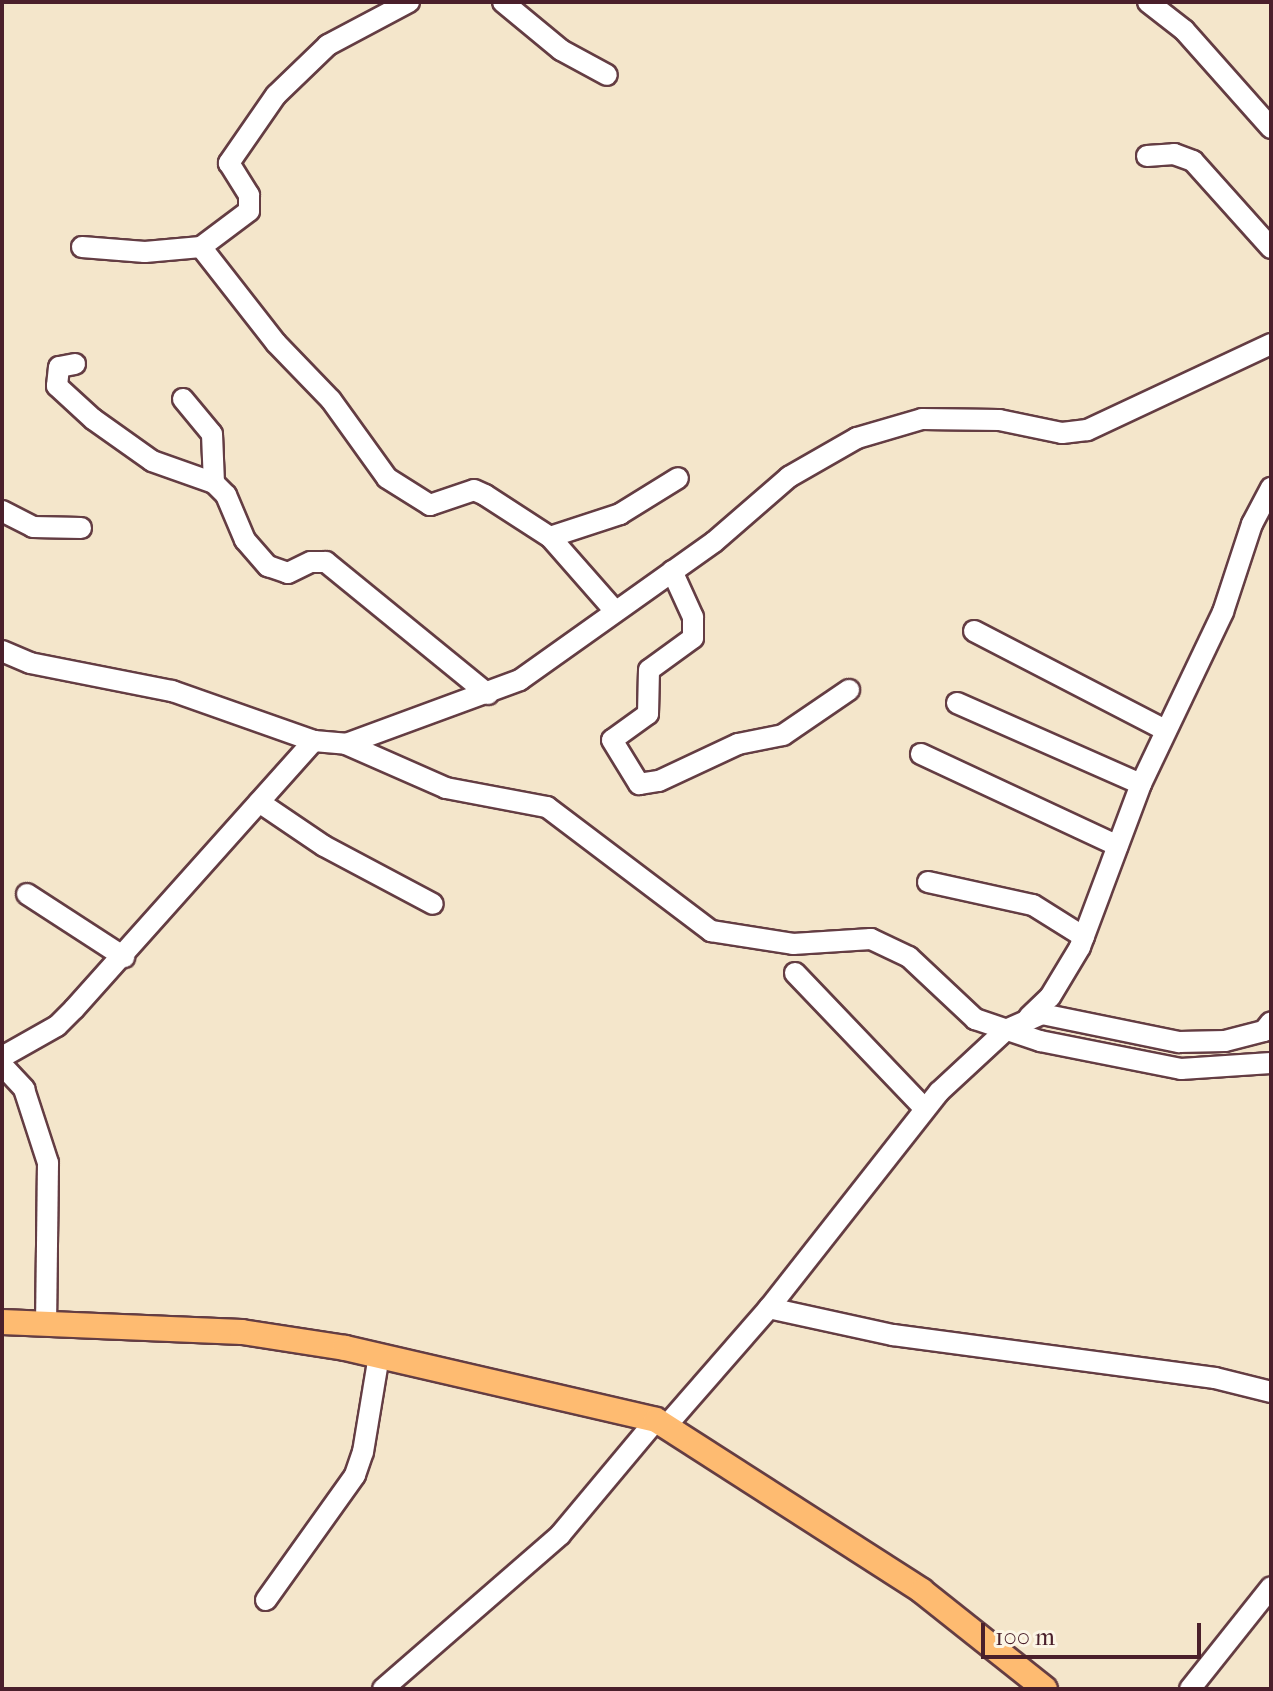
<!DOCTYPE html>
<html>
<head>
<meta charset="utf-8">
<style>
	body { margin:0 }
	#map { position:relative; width:1273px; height:1691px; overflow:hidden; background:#f4e6cb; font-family:"IM FELL French Canon",serif }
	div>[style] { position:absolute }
	.roads { filter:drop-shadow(2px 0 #643d43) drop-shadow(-2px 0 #643d43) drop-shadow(0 2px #643d43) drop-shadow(0 -2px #643d43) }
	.minor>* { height:20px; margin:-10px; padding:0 10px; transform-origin:10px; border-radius:10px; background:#fff }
	.major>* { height:24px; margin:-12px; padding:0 12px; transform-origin:12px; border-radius:12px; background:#febb71 }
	span { translate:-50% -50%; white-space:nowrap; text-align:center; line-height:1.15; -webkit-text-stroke:7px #fcf5e5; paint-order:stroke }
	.frame { position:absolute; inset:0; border:4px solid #4a1f2b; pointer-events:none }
	.scale { position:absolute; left:981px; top:1623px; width:220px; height:36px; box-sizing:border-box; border:4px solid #4a1f2b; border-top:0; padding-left:10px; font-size:24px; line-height:28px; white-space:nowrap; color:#4a1f2b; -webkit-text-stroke:6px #fcf5e5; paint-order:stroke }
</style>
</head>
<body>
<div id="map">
	<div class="roads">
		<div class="minor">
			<i style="left:409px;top:2px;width:92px;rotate:152deg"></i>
			<i style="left:328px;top:45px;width:72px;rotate:136.1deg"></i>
			<i style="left:276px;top:95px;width:83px;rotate:124.7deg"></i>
			<i style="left:229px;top:163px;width:38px;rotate:58deg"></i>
			<i style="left:249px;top:195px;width:16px;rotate:90deg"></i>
			<i style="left:249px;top:211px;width:60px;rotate:143.1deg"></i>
			<i style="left:201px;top:247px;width:122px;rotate:52deg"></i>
			<i style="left:276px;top:343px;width:79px;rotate:46deg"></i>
			<i style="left:331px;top:400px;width:96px;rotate:54.3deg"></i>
			<i style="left:387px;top:478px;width:51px;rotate:32.1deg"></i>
			<i style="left:430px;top:505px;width:46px;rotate:-18.8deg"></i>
			<i style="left:474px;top:490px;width:12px;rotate:24deg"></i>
			<i style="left:485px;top:495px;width:77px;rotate:32.9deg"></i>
			<i style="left:550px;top:537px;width:98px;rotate:48.7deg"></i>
			<i style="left:503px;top:2px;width:75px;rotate:39.6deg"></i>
			<i style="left:561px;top:50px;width:52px;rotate:28.5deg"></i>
			<i style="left:1148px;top:2px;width:46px;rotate:37.9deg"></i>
			<i style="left:1184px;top:30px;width:131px;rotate:48.4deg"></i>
			<i style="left:1147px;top:156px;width:27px;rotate:-4deg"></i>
			<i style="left:1174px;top:154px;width:20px;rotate:20deg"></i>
			<i style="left:1193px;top:161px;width:117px;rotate:48.1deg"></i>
			<i style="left:82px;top:247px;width:63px;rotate:4.5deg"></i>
			<i style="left:145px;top:252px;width:56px;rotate:-5.1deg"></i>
			<i style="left:1271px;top:344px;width:203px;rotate:154.9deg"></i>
			<i style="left:1087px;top:430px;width:25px;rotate:173deg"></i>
			<i style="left:1062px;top:433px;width:64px;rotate:-168.3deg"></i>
			<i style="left:999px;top:420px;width:77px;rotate:-179.3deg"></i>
			<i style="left:922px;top:419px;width:68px;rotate:163.7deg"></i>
			<i style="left:857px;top:438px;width:78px;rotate:150.2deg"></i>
			<i style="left:789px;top:477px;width:99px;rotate:139.1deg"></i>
			<i style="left:714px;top:542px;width:238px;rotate:144.6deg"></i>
			<i style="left:520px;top:680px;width:185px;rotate:159.8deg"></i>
			<i style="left:346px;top:744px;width:109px;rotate:23.7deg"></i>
			<i style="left:446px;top:788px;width:103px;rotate:10.7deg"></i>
			<i style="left:547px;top:807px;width:206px;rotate:37.1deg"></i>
			<i style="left:711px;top:931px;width:83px;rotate:9deg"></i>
			<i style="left:793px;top:944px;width:78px;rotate:-3.7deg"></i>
			<i style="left:871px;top:939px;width:42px;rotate:25.3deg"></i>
			<i style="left:909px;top:957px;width:91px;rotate:43.2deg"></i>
			<i style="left:975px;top:1019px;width:69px;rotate:18.7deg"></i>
			<i style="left:1040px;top:1041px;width:144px;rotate:11.2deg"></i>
			<i style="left:1181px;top:1069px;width:90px;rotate:-3.8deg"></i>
			<i style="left:75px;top:364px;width:16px;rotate:169deg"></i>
			<i style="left:59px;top:367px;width:19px;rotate:96deg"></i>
			<i style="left:57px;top:386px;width:49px;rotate:42.5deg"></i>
			<i style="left:93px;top:419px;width:72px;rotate:35.4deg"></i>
			<i style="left:152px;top:461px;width:66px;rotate:19.5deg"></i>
			<i style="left:183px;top:399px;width:45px;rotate:50.4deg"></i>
			<i style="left:212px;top:434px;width:49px;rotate:87.7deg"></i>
			<i style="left:214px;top:483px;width:17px;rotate:45deg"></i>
			<i style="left:226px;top:495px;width:49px;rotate:67.1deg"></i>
			<i style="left:245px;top:540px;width:35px;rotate:49deg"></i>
			<i style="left:268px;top:566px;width:21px;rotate:19deg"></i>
			<i style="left:288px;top:573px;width:25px;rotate:-26deg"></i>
			<i style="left:311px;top:562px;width:15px"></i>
			<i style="left:326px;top:562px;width:209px;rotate:39.2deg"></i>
			<i style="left:2px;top:511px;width:35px;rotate:27deg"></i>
			<i style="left:33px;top:527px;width:48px;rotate:1.2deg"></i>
			<i style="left:550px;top:537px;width:74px;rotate:-18.2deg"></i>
			<i style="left:620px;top:514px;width:68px;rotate:-31.8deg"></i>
			<i style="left:672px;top:571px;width:51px;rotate:65.5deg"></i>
			<i style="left:693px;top:617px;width:21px;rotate:90deg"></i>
			<i style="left:693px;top:638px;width:54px;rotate:144deg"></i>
			<i style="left:649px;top:670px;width:44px;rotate:91.3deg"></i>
			<i style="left:648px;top:714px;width:44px;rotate:144.2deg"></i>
			<i style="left:612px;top:740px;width:52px;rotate:58.5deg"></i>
			<i style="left:639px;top:784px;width:20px;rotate:-9deg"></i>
			<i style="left:659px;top:781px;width:87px;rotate:-25.1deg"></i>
			<i style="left:738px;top:744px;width:46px;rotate:-11.3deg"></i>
			<i style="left:783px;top:735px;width:80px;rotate:-34.3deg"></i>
			<i style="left:974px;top:631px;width:215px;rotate:27.4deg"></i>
			<i style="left:2px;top:651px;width:30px;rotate:23deg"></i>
			<i style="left:30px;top:663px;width:145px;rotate:11.2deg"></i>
			<i style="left:172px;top:691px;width:151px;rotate:19.4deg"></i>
			<i style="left:957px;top:703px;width:201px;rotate:23.8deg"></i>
			<i style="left:921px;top:754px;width:217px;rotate:25deg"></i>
			<i style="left:259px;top:802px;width:78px;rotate:34.1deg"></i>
			<i style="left:324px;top:846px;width:123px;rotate:28deg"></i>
			<i style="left:928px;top:882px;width:107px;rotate:12.4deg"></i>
			<i style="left:1033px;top:905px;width:60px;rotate:32.1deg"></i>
			<i style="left:27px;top:894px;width:116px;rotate:33deg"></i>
			<i style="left:795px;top:973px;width:188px;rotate:46.3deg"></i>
			<i style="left:1029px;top:1017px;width:29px;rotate:-44deg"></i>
			<i style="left:1050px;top:997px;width:58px;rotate:-59deg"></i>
			<i style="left:1080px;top:947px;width:174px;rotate:-69.5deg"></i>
			<i style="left:1141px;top:784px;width:191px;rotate:-64.5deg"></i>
			<i style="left:1223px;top:612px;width:93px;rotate:-71.8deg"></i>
			<i style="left:1252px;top:524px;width:41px;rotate:-62.2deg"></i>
			<i style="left:2px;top:1057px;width:63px;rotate:-29.4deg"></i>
			<i style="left:57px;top:1026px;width:24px;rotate:-45deg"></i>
			<i style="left:74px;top:1009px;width:360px;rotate:-48.2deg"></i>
			<i style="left:314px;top:741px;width:32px;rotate:5deg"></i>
			<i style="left:2px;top:1065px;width:33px;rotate:47deg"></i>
			<i style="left:24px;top:1089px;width:78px;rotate:72deg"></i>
			<i style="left:48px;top:1163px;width:160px;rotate:90.7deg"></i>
			<i style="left:769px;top:1308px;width:127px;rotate:12.3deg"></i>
			<i style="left:893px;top:1335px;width:325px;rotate:7.6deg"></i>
			<i style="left:1215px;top:1378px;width:58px;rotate:14deg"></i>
			<i style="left:667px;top:1425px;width:155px;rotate:-48.9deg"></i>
			<i style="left:769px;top:1308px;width:275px;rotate:-51.8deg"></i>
			<i style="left:939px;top:1092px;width:91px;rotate:-42.8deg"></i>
			<i style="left:1006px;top:1030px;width:39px;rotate:-24deg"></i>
			<i style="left:1042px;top:1014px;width:140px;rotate:11.6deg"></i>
			<i style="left:1179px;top:1042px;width:46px;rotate:-1.2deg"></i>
			<i style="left:1225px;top:1041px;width:40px;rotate:-14.4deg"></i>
			<i style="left:1264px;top:1031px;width:11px;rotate:-52deg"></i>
			<i style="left:266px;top:1600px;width:153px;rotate:-54.5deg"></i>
			<i style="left:355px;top:1475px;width:24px;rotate:-71deg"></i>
			<i style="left:363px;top:1452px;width:98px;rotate:-80.6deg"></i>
			<i style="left:383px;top:1689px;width:235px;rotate:-41deg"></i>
			<i style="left:560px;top:1535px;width:150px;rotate:-50.1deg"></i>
			<i style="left:1190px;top:1689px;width:130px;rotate:-51.5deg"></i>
		</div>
		<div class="major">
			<i style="left:2px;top:1322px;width:240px;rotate:2.4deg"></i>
			<i style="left:242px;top:1332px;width:104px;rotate:8.8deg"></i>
			<i style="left:345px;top:1348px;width:319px;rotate:13deg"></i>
			<i style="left:656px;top:1420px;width:316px;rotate:32.7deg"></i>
			<i style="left:922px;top:1591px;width:157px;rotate:38.5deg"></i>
		</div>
	</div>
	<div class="frame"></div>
	<div class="scale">100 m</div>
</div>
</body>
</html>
